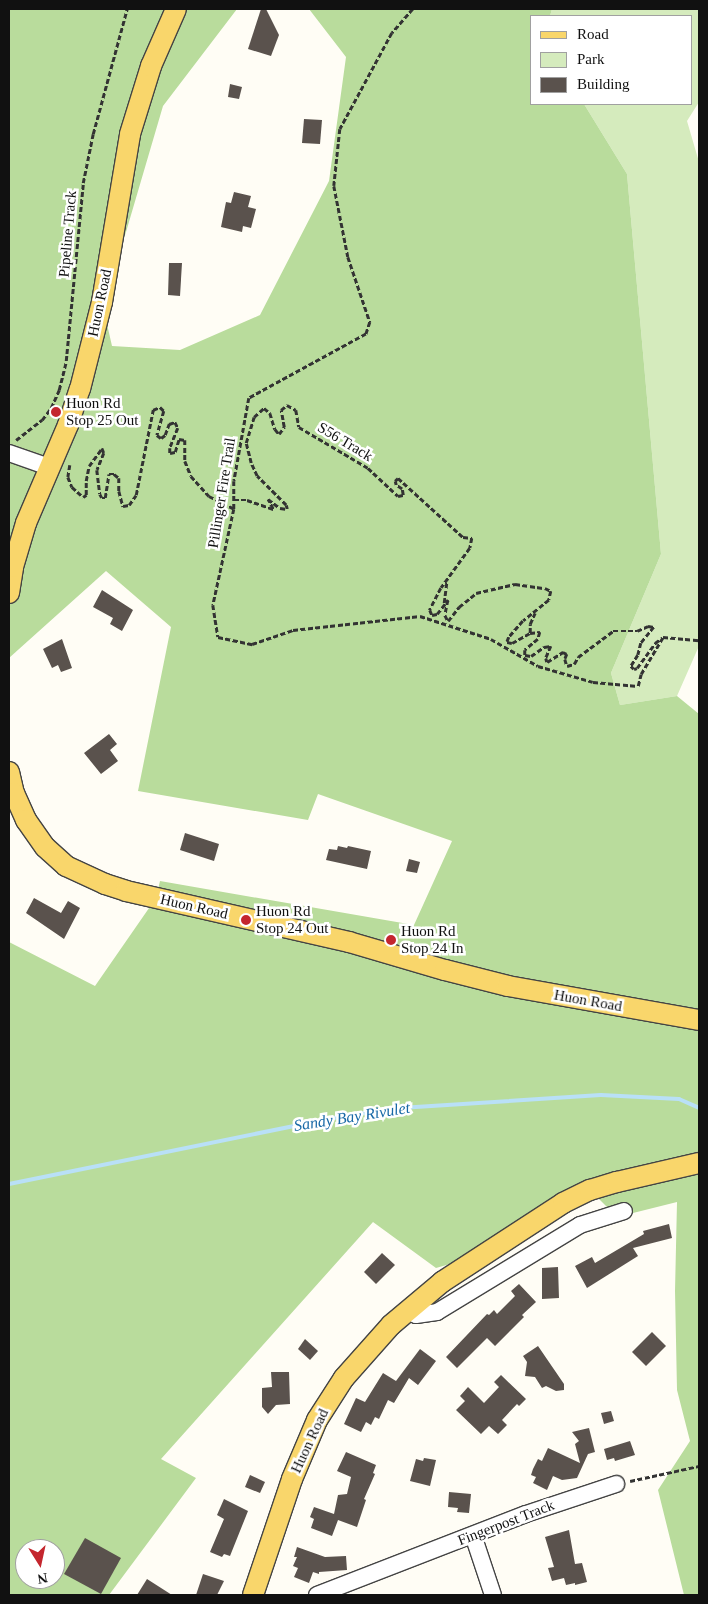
<!DOCTYPE html>
<html>
<head>
<meta charset="utf-8">
<style>
	body { margin:0 }
	#map { position:relative; width:708px; height:1604px; overflow:hidden; background:#fffdf5; font-family:Georgia,serif }
	div>[style] { position:absolute }
	.green>* { inset:0; background:#d5ebbd }
	.forest>* { inset:0; background:#b9dc9c }
	.stream>* { height:4px; margin:-2px; padding:0 2px; transform-origin:2px; border-radius:2px; background:#b9e0f7 }
	.building>* { inset:0; background:#5a524d }
	.path>* { height:2.5px; margin-top:-1.25px; transform-origin:0; background:repeating-linear-gradient(90deg,#333 0 5px,transparent 0 7.5px) }
	.roads { filter:drop-shadow(1px 0 #444) drop-shadow(-1px 0 #444) drop-shadow(0 1px #444) drop-shadow(0 -1px #444) }
	.minor>* { height:16px; margin:-8px; padding:0 8px; transform-origin:8px; border-radius:8px; background:#fff }
	.major>* { height:20px; margin:-10px; padding:0 10px; transform-origin:10px; border-radius:10px; background:#f9d66b }
	.dots>* { width:14px; height:14px; translate:-50% -50%; box-sizing:border-box; border:2px solid #fff; border-radius:50% }
	span { translate:-50% -50%; white-space:nowrap; text-align:center; line-height:1.15; -webkit-text-stroke:5px #fff; paint-order:stroke }
	.street-label { font-size:15px; color:#111 }
	.poi-label { font-size:15px; color:#111 }
	.left { translate:0 -50%; text-align:left }
	.water-label { font-size:16px; color:#1768a6; font-style:italic }
	.frame { position:absolute; inset:0; border:10px solid #111; pointer-events:none }
	.legend { position:absolute; left:530px; top:15px; width:162px; height:90px; box-sizing:border-box; background:#fff; border:1px solid #a0a0a0; margin:0; padding:6px 9px; list-style:none; font-size:15px; color:#111 }
	.legend li { display:flex; align-items:center; gap:10px; height:25px }
	.legend b { width:25px; border:1px solid #a0a0a0 }
	.north { position:absolute; left:15px; top:1539px; width:50px; height:50px; box-sizing:border-box; background:#fff; border:1px solid #a0a0a0; border-radius:50%; rotate:170deg; font-size:14px; font-weight:700; line-height:20px; text-align:center; color:#111 }
	.north::after { content:''; display:block; margin:auto; width:18px; height:22px; background:#c4262e; clip-path:polygon(50% 0,100% 100%,50% 72%,0 100%) }
</style>
</head>
<body>
<div id="map">
	<div class="green">
		<i style="clip-path:polygon(552px 9px,699px 9px,699px 102px,687px 121px,699px 162px,699px 646px,677px 696px,620px 705px,611px 673px,661px 554px,627px 174px,584px 104px,692px 104px,692px 16px,550px 16px)"></i>
	</div>
	<div class="forest">
		<i style="clip-path:polygon(evenodd,9px 9px,237px 9px,163px 106px,126px 232px,102px 302px,112px 346px,180px 350px,260px 315px,329px 181px,346px 57px,309px 9px,552px 9px,550px 16px,532px 16px,532px 104px,584px 104px,627px 174px,661px 554px,611px 673px,620px 705px,677px 696px,699px 714px,699px 1595px,684px 1595px,658px 1490px,690px 1441px,677px 1390px,675px 1291px,677px 1202px,617px 1217px,590px 1190px,481px 1255px,436px 1268px,373px 1222px,161px 1459px,196px 1478px,109px 1595px,9px 1595px,9px 942px,95px 986px,156px 898px,160px 881px,414px 925px,452px 841px,318px 794px,308px 820px,138px 791px,171px 627px,106px 571px,9px 658px,9px 9px,25px 1549px,55px 1549px,55px 1579px,25px 1579px,25px 1549px)"></i>
	</div>
	<div class="stream">
		<i style="left:9px;top:1184px;width:335px;rotate:-11.5deg"></i>
		<i style="left:337px;top:1117px;width:64px;rotate:-8.1deg"></i>
		<i style="left:400px;top:1108px;width:201px;rotate:-3.7deg"></i>
		<i style="left:601px;top:1095px;width:78px;rotate:2.9deg"></i>
		<i style="left:679px;top:1099px;width:22px;rotate:24deg"></i>
	</div>
	<div class="building">
		<i style="clip-path:polygon(261px 9px,266px 9px,279px 35px,271px 56px,248px 49px)"></i>
		<i style="clip-path:polygon(230px 84px,242px 87px,239px 99px,228px 97px)"></i>
		<i style="clip-path:polygon(304px 119px,322px 120px,320px 144px,302px 143px)"></i>
		<i style="clip-path:polygon(234px 192px,251px 196px,248px 207px,256px 209px,251px 228px,243px 226px,242px 232px,221px 227px,226px 202px,231px 203px)"></i>
		<i style="clip-path:polygon(169px 263px,182px 263px,180px 296px,168px 295px)"></i>
		<i style="clip-path:polygon(102px 590px,133px 610px,122px 631px,110px 624px,113px 618px,93px 607px)"></i>
		<i style="clip-path:polygon(62px 639px,72px 668px,61px 672px,58px 665px,52px 668px,43px 649px)"></i>
		<i style="clip-path:polygon(109px 734px,117px 744px,110px 750px,118px 761px,101px 774px,84px 753px)"></i>
		<i style="clip-path:polygon(185px 833px,219px 844px,214px 861px,180px 850px)"></i>
		<i style="clip-path:polygon(338px 846px,347px 848px,348px 846px,371px 851px,367px 869px,326px 860px,329px 849px,337px 850px)"></i>
		<i style="clip-path:polygon(409px 859px,420px 862px,417px 873px,406px 871px)"></i>
		<i style="clip-path:polygon(34px 898px,61px 913px,68px 901px,80px 908px,64px 939px,26px 913px)"></i>
		<i style="clip-path:polygon(669px 1224px,672px 1238px,633px 1248px,638px 1256px,587px 1288px,575px 1266px,592px 1257px,595px 1263px,644px 1234px,643px 1231px)"></i>
		<i style="clip-path:polygon(382px 1253px,395px 1265px,376px 1284px,364px 1272px)"></i>
		<i style="clip-path:polygon(558px 1267px,559px 1298px,542px 1299px,542px 1268px)"></i>
		<i style="clip-path:polygon(519px 1284px,536px 1302px,522px 1315px,524px 1317px,495px 1346px,487px 1338px,457px 1368px,446px 1357px,487px 1314px,489px 1315px,494px 1310px,497px 1314px,515px 1296px,511px 1291px)"></i>
		<i style="clip-path:polygon(652px 1332px,666px 1346px,646px 1366px,632px 1352px)"></i>
		<i style="clip-path:polygon(305px 1339px,318px 1351px,310px 1360px,298px 1349px)"></i>
		<i style="clip-path:polygon(538px 1346px,564px 1384px,564px 1390px,556px 1391px,546px 1386px,542px 1388px,535px 1377px,525px 1376px,527px 1362px,523px 1356px)"></i>
		<i style="clip-path:polygon(420px 1349px,436px 1361px,418px 1385px,409px 1378px,394px 1403px,388px 1400px,379px 1419px,375px 1417px,371px 1425px,366px 1422px,361px 1432px,344px 1424px,356px 1398px,365px 1402px,383px 1373px,396px 1381px)"></i>
		<i style="clip-path:polygon(271px 1372px,289px 1372px,290px 1404px,276px 1405px,268px 1414px,262px 1407px,262px 1388px,272px 1387px)"></i>
		<i style="clip-path:polygon(501px 1375px,526px 1399px,519px 1406px,517px 1404px,502px 1420px,507px 1425px,498px 1434px,489px 1426px,481px 1434px,456px 1410px,465px 1401px,460px 1396px,468px 1387px,484px 1403px,499px 1387px,494px 1382px)"></i>
		<i style="clip-path:polygon(611px 1411px,614px 1421px,604px 1424px,601px 1413px)"></i>
		<i style="clip-path:polygon(589px 1428px,595px 1452px,588px 1454px,577px 1478px,562px 1480px,553px 1476px,547px 1490px,533px 1483px,536px 1477px,531px 1475px,533px 1469px,538px 1459px,542px 1461px,548px 1448px,580px 1463px,575px 1444px,579px 1441px,572px 1432px)"></i>
		<i style="clip-path:polygon(630px 1441px,635px 1455px,615px 1461px,614px 1458px,607px 1460px,604px 1449px)"></i>
		<i style="clip-path:polygon(346px 1452px,376px 1465px,373px 1473px,375px 1474px,364px 1499px,366px 1500px,357px 1527px,338px 1520px,332px 1536px,311px 1528px,314px 1519px,310px 1517px,314px 1507px,334px 1514px,338px 1495px,347px 1494px,351px 1477px,337px 1471px)"></i>
		<i style="clip-path:polygon(424px 1458px,436px 1460px,430px 1486px,410px 1481px,416px 1459px,423px 1461px)"></i>
		<i style="clip-path:polygon(250px 1475px,265px 1482px,260px 1493px,245px 1487px)"></i>
		<i style="clip-path:polygon(449px 1492px,471px 1494px,469px 1513px,457px 1512px,458px 1508px,448px 1507px)"></i>
		<i style="clip-path:polygon(224px 1499px,248px 1511px,230px 1556px,224px 1554px,222px 1557px,210px 1552px,224px 1519px,217px 1515px)"></i>
		<i style="clip-path:polygon(569px 1530px,575px 1564px,582px 1563px,587px 1582px,575px 1585px,575px 1583px,566px 1585px,564px 1578px,552px 1581px,548px 1568px,554px 1567px,545px 1537px)"></i>
		<i style="clip-path:polygon(85px 1538px,121px 1558px,101px 1594px,64px 1574px)"></i>
		<i style="clip-path:polygon(297px 1547px,325px 1557px,346px 1556px,347px 1570px,319px 1572px,319px 1574px,313px 1572px,309px 1583px,294px 1577px,298px 1568px,293px 1566px,297px 1557px,294px 1557px)"></i>
		<i style="clip-path:polygon(203px 1574px,224px 1581px,217px 1595px,196px 1595px)"></i>
		<i style="clip-path:polygon(147px 1579px,172px 1595px,137px 1595px)"></i>
	</div>
	<div class="path">
		<i style="left:413px;top:9px;width:32px;rotate:131deg"></i>
		<i style="left:392px;top:33px;width:109px;rotate:118.4deg"></i>
		<i style="left:340px;top:129px;width:57px;rotate:96deg"></i>
		<i style="left:334px;top:186px;width:72px;rotate:78.8deg"></i>
		<i style="left:348px;top:257px;width:69px;rotate:71.3deg"></i>
		<i style="left:370px;top:322px;width:13px;rotate:108deg"></i>
		<i style="left:366px;top:334px;width:133px;rotate:151.3deg"></i>
		<i style="left:249px;top:398px;width:84px;rotate:100.2deg"></i>
		<i style="left:234px;top:481px;width:28px;rotate:90deg"></i>
		<i style="left:234px;top:509px;width:98px;rotate:102.3deg"></i>
		<i style="left:213px;top:605px;width:32px;rotate:81deg"></i>
		<i style="left:218px;top:637px;width:35px;rotate:12deg"></i>
		<i style="left:252px;top:644px;width:43px;rotate:-18.9deg"></i>
		<i style="left:293px;top:630px;width:128px;rotate:-6.3deg"></i>
		<i style="left:420px;top:616px;width:75px;rotate:17.9deg"></i>
		<i style="left:491px;top:639px;width:54px;rotate:29.9deg"></i>
		<i style="left:538px;top:666px;width:57px;rotate:16.2deg"></i>
		<i style="left:593px;top:682px;width:45px;rotate:5.1deg"></i>
		<i style="left:638px;top:686px;width:12px;rotate:-76deg"></i>
		<i style="left:641px;top:674px;width:43px;rotate:-59.3deg"></i>
		<i style="left:663px;top:637px;width:36px;rotate:5deg"></i>
		<i style="left:16px;top:440px;width:33px;rotate:-38deg"></i>
		<i style="left:42px;top:420px;width:15px;rotate:-53deg"></i>
		<i style="left:51px;top:408px;width:20px;rotate:-66deg"></i>
		<i style="left:59px;top:390px;width:30px;rotate:-76deg"></i>
		<i style="left:66px;top:361px;width:179px;rotate:-84.5deg"></i>
		<i style="left:83px;top:183px;width:50px;rotate:-78.5deg"></i>
		<i style="left:93px;top:134px;width:130px;rotate:-74.8deg"></i>
		<i style="left:70px;top:465px;width:12px;rotate:99deg"></i>
		<i style="left:68px;top:477px;width:11px;rotate:68deg"></i>
		<i style="left:72px;top:487px;width:15px;rotate:42deg"></i>
		<i style="left:83px;top:497px;width:4px;rotate:-34deg"></i>
		<i style="left:86px;top:495px;width:14px;rotate:-90deg"></i>
		<i style="left:86px;top:481px;width:15px;rotate:-79deg"></i>
		<i style="left:89px;top:466px;width:22px;rotate:-54deg"></i>
		<i style="left:102px;top:448px;width:5px;rotate:68deg"></i>
		<i style="left:104px;top:453px;width:18px;rotate:112deg"></i>
		<i style="left:97px;top:470px;width:24px;rotate:83deg"></i>
		<i style="left:100px;top:494px;width:4px;rotate:63deg"></i>
		<i style="left:102px;top:498px;width:3px"></i>
		<i style="left:105px;top:498px;width:24px;rotate:-81deg"></i>
		<i style="left:109px;top:474px;width:5px"></i>
		<i style="left:114px;top:474px;width:6px;rotate:39deg"></i>
		<i style="left:119px;top:478px;width:13px;rotate:90deg"></i>
		<i style="left:119px;top:491px;width:16px;rotate:75deg"></i>
		<i style="left:123px;top:506px;width:6px;rotate:-9deg"></i>
		<i style="left:129px;top:505px;width:12px;rotate:-55deg"></i>
		<i style="left:136px;top:495px;width:87px;rotate:-78.7deg"></i>
		<i style="left:153px;top:410px;width:8px;rotate:-23deg"></i>
		<i style="left:160px;top:407px;width:6px;rotate:45deg"></i>
		<i style="left:164px;top:411px;width:25px;rotate:106deg"></i>
		<i style="left:157px;top:435px;width:5px;rotate:37deg"></i>
		<i style="left:161px;top:438px;width:5px;rotate:-37deg"></i>
		<i style="left:165px;top:435px;width:12px;rotate:-70deg"></i>
		<i style="left:169px;top:424px;width:6px;rotate:-18deg"></i>
		<i style="left:175px;top:422px;width:7px;rotate:63deg"></i>
		<i style="left:178px;top:428px;width:22px;rotate:112deg"></i>
		<i style="left:170px;top:448px;width:5px;rotate:90deg"></i>
		<i style="left:170px;top:453px;width:5px;rotate:-11deg"></i>
		<i style="left:175px;top:452px;width:14px;rotate:-73deg"></i>
		<i style="left:179px;top:439px;width:6px;rotate:9deg"></i>
		<i style="left:185px;top:440px;width:21px;rotate:90deg"></i>
		<i style="left:185px;top:461px;width:16px;rotate:68deg"></i>
		<i style="left:191px;top:476px;width:27px;rotate:48deg"></i>
		<i style="left:209px;top:496px;width:28px;rotate:27deg"></i>
		<i style="left:234px;top:500px;width:13px"></i>
		<i style="left:247px;top:500px;width:28px;rotate:19deg"></i>
		<i style="left:273px;top:509px;width:11px;rotate:-117deg"></i>
		<i style="left:268px;top:499px;width:15px;rotate:37deg"></i>
		<i style="left:280px;top:508px;width:7px;rotate:8deg"></i>
		<i style="left:287px;top:509px;width:4px;rotate:-104deg"></i>
		<i style="left:286px;top:505px;width:41px;rotate:-135deg"></i>
		<i style="left:257px;top:476px;width:14px;rotate:-115deg"></i>
		<i style="left:251px;top:463px;width:21px;rotate:-104deg"></i>
		<i style="left:246px;top:443px;width:27px;rotate:-73deg"></i>
		<i style="left:254px;top:417px;width:13px;rotate:-42deg"></i>
		<i style="left:264px;top:408px;width:8px;rotate:40deg"></i>
		<i style="left:270px;top:413px;width:17px;rotate:73deg"></i>
		<i style="left:275px;top:429px;width:6px;rotate:51deg"></i>
		<i style="left:279px;top:434px;width:9px;rotate:-54deg"></i>
		<i style="left:284px;top:427px;width:17px;rotate:-100deg"></i>
		<i style="left:281px;top:410px;width:8px;rotate:-40deg"></i>
		<i style="left:287px;top:405px;width:10px;rotate:29deg"></i>
		<i style="left:296px;top:410px;width:17px;rotate:80deg"></i>
		<i style="left:299px;top:427px;width:80px;rotate:30.7deg"></i>
		<i style="left:368px;top:468px;width:41px;rotate:43deg"></i>
		<i style="left:398px;top:496px;width:5px;rotate:-11deg"></i>
		<i style="left:403px;top:495px;width:6px;rotate:-99deg"></i>
		<i style="left:402px;top:489px;width:7px;rotate:-146deg"></i>
		<i style="left:396px;top:485px;width:4px;rotate:-104deg"></i>
		<i style="left:395px;top:481px;width:4px;rotate:-45deg"></i>
		<i style="left:398px;top:478px;width:88px;rotate:42.2deg"></i>
		<i style="left:463px;top:537px;width:9px;rotate:6deg"></i>
		<i style="left:472px;top:538px;width:10px;rotate:101deg"></i>
		<i style="left:470px;top:548px;width:49px;rotate:125.9deg"></i>
		<i style="left:441px;top:588px;width:25px;rotate:117deg"></i>
		<i style="left:430px;top:610px;width:5px;rotate:68deg"></i>
		<i style="left:432px;top:615px;width:5px;rotate:-11deg"></i>
		<i style="left:437px;top:614px;width:18px;rotate:-52deg"></i>
		<i style="left:448px;top:600px;width:15px;rotate:101deg"></i>
		<i style="left:445px;top:615px;width:7px;rotate:63deg"></i>
		<i style="left:448px;top:621px;width:18px;rotate:-52deg"></i>
		<i style="left:459px;top:607px;width:22px;rotate:-39deg"></i>
		<i style="left:476px;top:593px;width:40px;rotate:-13deg"></i>
		<i style="left:515px;top:584px;width:30px;rotate:8deg"></i>
		<i style="left:545px;top:588px;width:7px;rotate:27deg"></i>
		<i style="left:551px;top:591px;width:9px;rotate:103deg"></i>
		<i style="left:549px;top:600px;width:33px;rotate:141deg"></i>
		<i style="left:523px;top:621px;width:21px;rotate:131deg"></i>
		<i style="left:509px;top:637px;width:5px;rotate:112deg"></i>
		<i style="left:507px;top:642px;width:5px;rotate:11deg"></i>
		<i style="left:512px;top:643px;width:21px;rotate:-29deg"></i>
		<i style="left:530px;top:633px;width:10px;rotate:-6deg"></i>
		<i style="left:540px;top:632px;width:7px;rotate:106deg"></i>
		<i style="left:538px;top:639px;width:17px;rotate:140deg"></i>
		<i style="left:525px;top:650px;width:5px;rotate:90deg"></i>
		<i style="left:525px;top:655px;width:6px;rotate:9deg"></i>
		<i style="left:531px;top:656px;width:16px;rotate:-35deg"></i>
		<i style="left:544px;top:647px;width:7px;rotate:-8deg"></i>
		<i style="left:551px;top:646px;width:13px;rotate:113deg"></i>
		<i style="left:546px;top:658px;width:4px;rotate:76deg"></i>
		<i style="left:547px;top:662px;width:19px;rotate:-32deg"></i>
		<i style="left:563px;top:652px;width:4px;rotate:27deg"></i>
		<i style="left:567px;top:654px;width:5px;rotate:112deg"></i>
		<i style="left:565px;top:659px;width:7px;rotate:74deg"></i>
		<i style="left:567px;top:666px;width:7px;rotate:-16deg"></i>
		<i style="left:574px;top:664px;width:8px;rotate:-60deg"></i>
		<i style="left:578px;top:657px;width:44px;rotate:-36.6deg"></i>
		<i style="left:613px;top:631px;width:24px"></i>
		<i style="left:637px;top:631px;width:12px;rotate:-24deg"></i>
		<i style="left:648px;top:626px;width:6px;rotate:9deg"></i>
		<i style="left:654px;top:627px;width:21px;rotate:129deg"></i>
		<i style="left:641px;top:643px;width:12px;rotate:104deg"></i>
		<i style="left:638px;top:655px;width:13px;rotate:122deg"></i>
		<i style="left:631px;top:666px;width:4px;rotate:45deg"></i>
		<i style="left:634px;top:669px;width:3px;rotate:-18deg"></i>
		<i style="left:637px;top:668px;width:31px;rotate:-54deg"></i>
		<i style="left:655px;top:643px;width:9px;rotate:-36deg"></i>
		<i style="left:444px;top:603px;width:23px;rotate:-83deg"></i>
		<i style="left:530px;top:633px;width:9px;rotate:-90deg"></i>
		<i style="left:530px;top:624px;width:12px;rotate:-66deg"></i>
		<i style="left:630px;top:1481px;width:71px;rotate:-12.3deg"></i>
	</div>
	<div class="roads">
		<div class="minor">
			<i style="left:9px;top:453px;width:42px;rotate:19.3deg"></i>
			<i style="left:407px;top:1310px;width:10px;rotate:29deg"></i>
			<i style="left:416px;top:1315px;width:21px;rotate:-8deg"></i>
			<i style="left:437px;top:1312px;width:167px;rotate:-31.3deg"></i>
			<i style="left:580px;top:1225px;width:46px;rotate:-17.7deg"></i>
			<i style="left:473px;top:1535px;width:63px;rotate:71.6deg"></i>
			<i style="left:317px;top:1595px;width:224px;rotate:-21.2deg"></i>
			<i style="left:526px;top:1514px;width:95px;rotate:-18.4deg"></i>
		</div>
		<div class="major">
			<i style="left:9px;top:593px;width:26px;rotate:-81deg"></i>
			<i style="left:13px;top:567px;width:46px;rotate:-73.5deg"></i>
			<i style="left:26px;top:523px;width:107px;rotate:-66.8deg"></i>
			<i style="left:68px;top:425px;width:38px;rotate:-72deg"></i>
			<i style="left:80px;top:389px;width:90px;rotate:-75.8deg"></i>
			<i style="left:102px;top:302px;width:170px;rotate:-80.5deg"></i>
			<i style="left:130px;top:134px;width:71px;rotate:-72.8deg"></i>
			<i style="left:151px;top:66px;width:62px;rotate:-66.3deg"></i>
			<i style="left:9px;top:772px;width:22px;rotate:77deg"></i>
			<i style="left:14px;top:793px;width:30px;rotate:66deg"></i>
			<i style="left:26px;top:820px;width:33px;rotate:55deg"></i>
			<i style="left:45px;top:847px;width:28px;rotate:42deg"></i>
			<i style="left:66px;top:866px;width:43px;rotate:24.8deg"></i>
			<i style="left:105px;top:884px;width:22px;rotate:18deg"></i>
			<i style="left:126px;top:891px;width:229px;rotate:12.9deg"></i>
			<i style="left:349px;top:942px;width:100px;rotate:16.3deg"></i>
			<i style="left:445px;top:970px;width:65px;rotate:14.3deg"></i>
			<i style="left:508px;top:986px;width:194px;rotate:10.1deg"></i>
			<i style="left:253px;top:1595px;width:122px;rotate:-71.4deg"></i>
			<i style="left:292px;top:1479px;width:64px;rotate:-67deg"></i>
			<i style="left:317px;top:1420px;width:50px;rotate:-57.3deg"></i>
			<i style="left:344px;top:1378px;width:71px;rotate:-48.4deg"></i>
			<i style="left:391px;top:1325px;width:67px;rotate:-40.1deg"></i>
			<i style="left:442px;top:1282px;width:145px;rotate:-33.1deg"></i>
			<i style="left:563px;top:1203px;width:30px;rotate:-26deg"></i>
			<i style="left:590px;top:1190px;width:28px;rotate:-17deg"></i>
			<i style="left:617px;top:1182px;width:84px;rotate:-13deg"></i>
		</div>
	</div>
	<div class="dots">
		<i style="left:56px;top:412px;background:#c4262e"></i>
		<i style="left:246px;top:920px;background:#c4262e"></i>
		<i style="left:391px;top:940px;background:#c4262e"></i>
	</div>
	<div class="street-label">
		<span style="left:68px;top:234px;rotate:-85deg">Pipeline Track</span>
		<span style="left:100px;top:303px;rotate:-78deg">Huon Road</span>
		<span style="left:345px;top:442px;rotate:31deg">S56 Track</span>
		<span style="left:222px;top:493px;rotate:-81deg">Pillinger Fire Trail</span>
		<span style="left:194px;top:907px;rotate:13deg">Huon Road</span>
		<span style="left:588px;top:1001px;rotate:10deg">Huon Road</span>
		<span style="left:310px;top:1441px;rotate:-65deg">Huon Road</span>
		<span style="left:506px;top:1523px;rotate:-21deg">Fingerpost Track</span>
	</div>
	<div class="poi-label">
		<span class="left" style="left:66px;top:412px">Huon Rd<br>Stop 25 Out</span>
		<span class="left" style="left:256px;top:920px">Huon Rd<br>Stop 24 Out</span>
		<span class="left" style="left:401px;top:940px">Huon Rd<br>Stop 24 In</span>
	</div>
	<div class="water-label">
		<span style="left:352px;top:1117px;rotate:-9deg">Sandy Bay Rivulet</span>
	</div>
	<div class="frame"></div>
	<ul class="legend">
	<li><b style="height:6px;background:#f9d66b"></b>Road</li>
	<li><b style="height:14px;background:#d5ebbd"></b>Park</li>
	<li><b style="height:14px;background:#5a524d"></b>Building</li>
	</ul>
	<div class="north">N</div>
</div>
</body>
</html>
